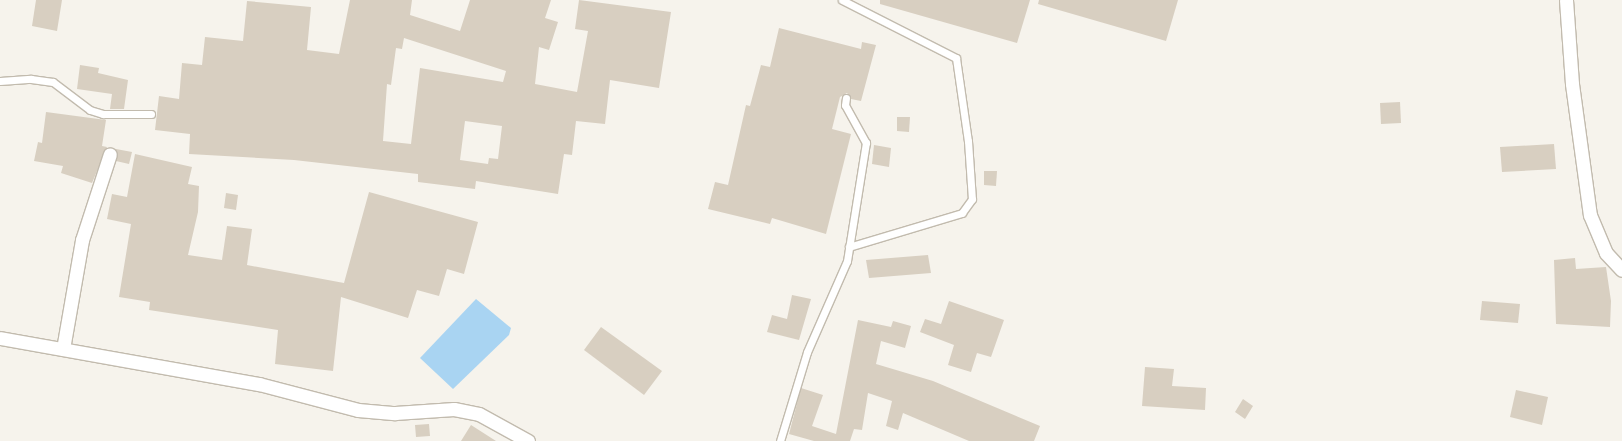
<!DOCTYPE html>
<html>
<head>
<meta charset="utf-8">
<style>
	body { margin:0 }
	#map { position:relative; width:1622px; height:441px; overflow:hidden; background:#f6f3ec; font-family:Figtree,sans-serif }
	div>[style] { position:absolute }
	.water>* { inset:0; background:#a9d4f2 }
	.building>* { inset:0; background:#d8cfc1 }
	.roads { filter:drop-shadow(1px 0 #c2bbae) drop-shadow(-1px 0 #c2bbae) drop-shadow(0 1px #c2bbae) drop-shadow(0 -1px #c2bbae) }
	.service>* { height:7px; margin:-3.5px; padding:0 3.5px; transform-origin:3.5px; border-radius:3.5px; background:#fff }
	.minor>* { height:13px; margin:-6.5px; padding:0 6.5px; transform-origin:6.5px; border-radius:6.5px; background:#fff }
	span { translate:-50% -50%; white-space:nowrap; text-align:center; line-height:1.15; -webkit-text-stroke:3.5px #fff; paint-order:stroke }
</style>
</head>
<body>
<div id="map">
	<div class="water">
		<i style="clip-path:polygon(476px 299px,511px 328px,509px 335px,453px 389px,420px 358px)"></i>
	</div>
	<div class="building">
		<i style="clip-path:polygon(36px 0,62px 0,57px 31px,32px 26px)"></i>
		<i style="clip-path:polygon(evenodd,350px 0,412px 0,410px 15px,460px 31px,470px 0,551px 0,545px 18px,558px 22px,549px 50px,539px 47px,535px 84px,577px 92px,588px 31px,575px 29px,579px 0,671px 12px,659px 88px,610px 80px,605px 124px,576px 121px,572px 155px,564px 154px,558px 194px,476px 181px,475px 189px,418px 182px,418px 174px,294px 160px,189px 154px,190px 134px,155px 130px,159px 96px,179px 99px,182px 63px,202px 65px,205px 37px,243px 41px,247px 1px,311px 7px,307px 50px,339px 54px,350px 0,404px 38px,506px 71px,503px 82px,420px 68px,411px 144px,383px 141px,387px 84px,391px 85px,396px 48px,402px 49px,404px 38px,350px 0,465px 121px,502px 126px,498px 159px,489px 158px,488px 164px,460px 160px,465px 121px)"></i>
		<i style="clip-path:polygon(880px 0,1030px 0,1017px 43px,880px 4px)"></i>
		<i style="clip-path:polygon(1039px 0,1178px 0,1166px 41px,1038px 4px)"></i>
		<i style="clip-path:polygon(779px 28px,861px 49px,862px 42px,876px 45px,861px 101px,851px 99px,847px 93px,840px 97px,832px 129px,851px 134px,826px 234px,772px 218px,770px 224px,708px 209px,715px 182px,728px 185px,746px 105px,750px 106px,761px 65px,770px 67px)"></i>
		<i style="clip-path:polygon(80px 65px,99px 68px,98px 73px,128px 80px,124px 109px,110px 109px,112px 94px,77px 89px)"></i>
		<i style="clip-path:polygon(1400px 102px,1401px 123px,1381px 124px,1380px 103px)"></i>
		<i style="clip-path:polygon(46px 112px,106px 120px,102px 146px,107px 147px,92px 183px,61px 173px,63px 166px,34px 161px,38px 142px,42px 143px)"></i>
		<i style="clip-path:polygon(897px 117px,910px 117px,909px 132px,897px 131px)"></i>
		<i style="clip-path:polygon(1554px 144px,1556px 169px,1502px 172px,1500px 147px)"></i>
		<i style="clip-path:polygon(874px 145px,891px 148px,889px 167px,872px 164px)"></i>
		<i style="clip-path:polygon(116px 149px,132px 152px,129px 164px,116px 161px)"></i>
		<i style="clip-path:polygon(135px 154px,192px 167px,188px 184px,199px 186px,198px 212px,188px 255px,222px 260px,227px 226px,252px 229px,247px 265px,344px 283px,369px 192px,478px 222px,464px 274px,447px 269px,439px 296px,417px 290px,408px 318px,341px 297px,333px 371px,275px 364px,278px 330px,149px 310px,150px 302px,119px 297px,131px 224px,107px 219px,112px 194px,127px 197px)"></i>
		<i style="clip-path:polygon(984px 171px,997px 171px,996px 186px,984px 185px)"></i>
		<i style="clip-path:polygon(226px 193px,238px 195px,236px 210px,224px 208px)"></i>
		<i style="clip-path:polygon(928px 255px,931px 273px,869px 278px,866px 260px)"></i>
		<i style="clip-path:polygon(1575px 258px,1576px 269px,1606px 267px,1611px 301px,1610px 327px,1556px 324px,1554px 260px)"></i>
		<i style="clip-path:polygon(792px 295px,811px 299px,799px 340px,767px 332px,772px 315px,787px 319px)"></i>
		<i style="clip-path:polygon(949px 301px,1004px 320px,991px 357px,977px 353px,971px 372px,948px 365px,954px 345px,920px 332px,925px 319px,941px 324px)"></i>
		<i style="clip-path:polygon(1482px 301px,1520px 304px,1518px 323px,1480px 320px)"></i>
		<i style="clip-path:polygon(858px 320px,891px 327px,893px 321px,911px 326px,905px 348px,881px 341px,876px 364px,933px 381px,1040px 426px,1034px 441px,969px 441px,903px 413px,898px 430px,886px 426px,892px 401px,868px 393px,862px 430px,854px 429px,850px 441px,814px 441px,789px 434px,801px 388px,823px 395px,812px 426px,836px 434px)"></i>
		<i style="clip-path:polygon(601px 327px,662px 371px,644px 395px,584px 350px)"></i>
		<i style="clip-path:polygon(1145px 367px,1174px 369px,1172px 386px,1206px 388px,1205px 410px,1142px 406px)"></i>
		<i style="clip-path:polygon(1516px 390px,1548px 397px,1542px 425px,1510px 417px)"></i>
		<i style="clip-path:polygon(1243px 399px,1253px 406px,1245px 419px,1235px 412px)"></i>
		<i style="clip-path:polygon(429px 424px,430px 436px,416px 437px,415px 425px)"></i>
		<i style="clip-path:polygon(471px 425px,496px 441px,461px 441px)"></i>
	</div>
	<div class="roads">
		<div class="service">
			<i style="left:842px;top:0;width:128px;rotate:27deg"></i>
			<i style="left:956px;top:58px;width:84px;rotate:81.8deg"></i>
			<i style="left:968px;top:141px;width:58px;rotate:86.1deg"></i>
			<i style="left:972px;top:199px;width:17px;rotate:126deg"></i>
			<i style="left:962px;top:213px;width:118px;rotate:163.3deg"></i>
			<i style="left:0;top:81px;width:31px;rotate:-4deg"></i>
			<i style="left:31px;top:79px;width:22px;rotate:8deg"></i>
			<i style="left:53px;top:82px;width:46px;rotate:37.1deg"></i>
			<i style="left:90px;top:110px;width:14px;rotate:17deg"></i>
			<i style="left:103px;top:114px;width:48px"></i>
			<i style="left:780px;top:441px;width:93px;rotate:-73.1deg"></i>
			<i style="left:807px;top:352px;width:99px;rotate:-66.3deg"></i>
			<i style="left:847px;top:261px;width:120px;rotate:-80.9deg"></i>
			<i style="left:866px;top:143px;width:43px;rotate:-118.9deg"></i>
			<i style="left:845px;top:105px;width:7px;rotate:-82deg"></i>
		</div>
		<div class="minor">
			<i style="left:1566px;top:0;width:84px;rotate:85.9deg"></i>
			<i style="left:1572px;top:84px;width:132px;rotate:82.2deg"></i>
			<i style="left:1590px;top:215px;width:41px;rotate:67.2deg"></i>
			<i style="left:1606px;top:253px;width:23px;rotate:47deg"></i>
			<i style="left:0;top:338px;width:263px;rotate:10.1deg"></i>
			<i style="left:259px;top:384px;width:102px;rotate:14.7deg"></i>
			<i style="left:358px;top:410px;width:37px;rotate:5deg"></i>
			<i style="left:395px;top:413px;width:59px;rotate:-3.9deg"></i>
			<i style="left:454px;top:409px;width:25px;rotate:11deg"></i>
			<i style="left:479px;top:414px;width:56px;rotate:28.9deg"></i>
			<i style="left:63px;top:349px;width:111px;rotate:-80.1deg"></i>
			<i style="left:82px;top:240px;width:90px;rotate:-72deg"></i>
		</div>
	</div>
</div>
</body>
</html>
